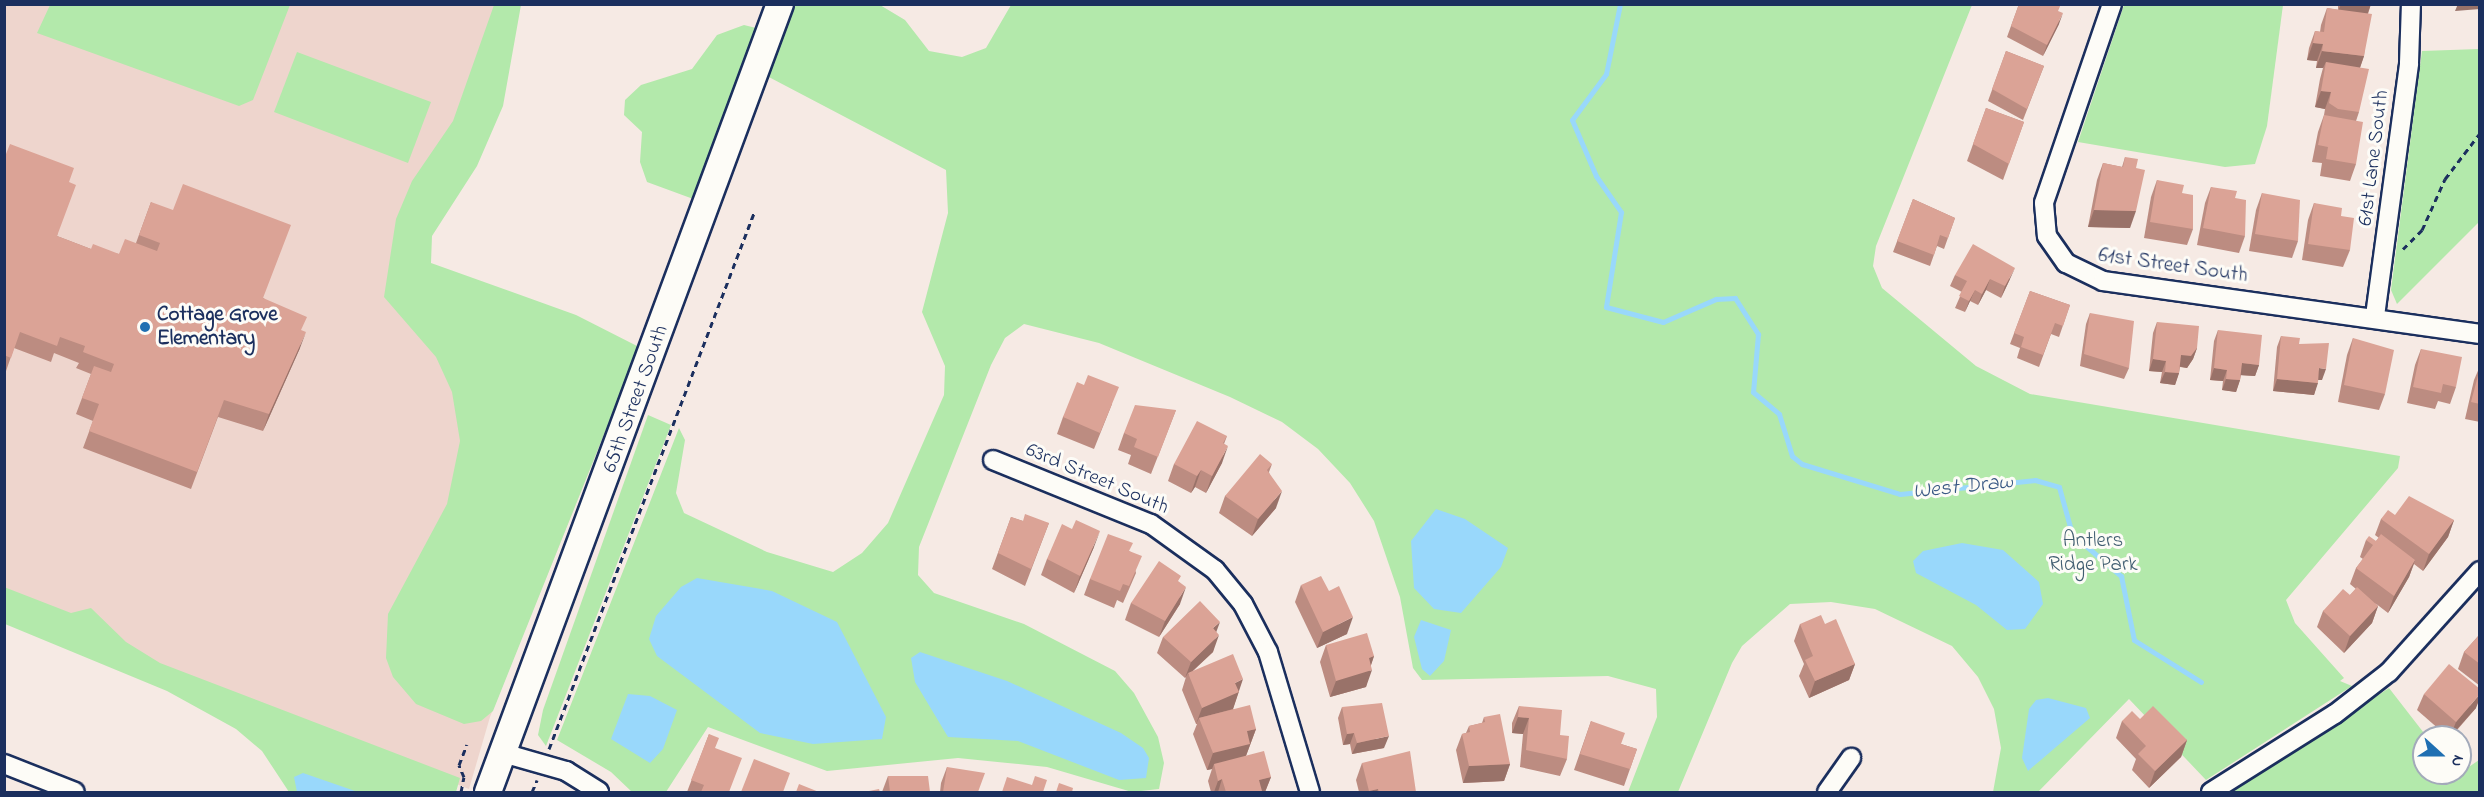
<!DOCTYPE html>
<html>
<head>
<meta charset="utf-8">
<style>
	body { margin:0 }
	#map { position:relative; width:2484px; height:797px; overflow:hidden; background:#f6eae4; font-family:"Indie Flower",sans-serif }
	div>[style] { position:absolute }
	.built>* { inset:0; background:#eed5cd }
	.green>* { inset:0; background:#b3e9ab }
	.water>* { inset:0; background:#99d8fb }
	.stream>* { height:5px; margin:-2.5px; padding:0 2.5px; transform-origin:2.5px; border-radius:2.5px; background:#99d8fb }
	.path>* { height:3px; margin-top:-1.5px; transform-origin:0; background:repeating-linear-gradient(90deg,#1b2f5e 0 6px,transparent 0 10.5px) }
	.roads { filter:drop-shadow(2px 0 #1b2f5e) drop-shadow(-2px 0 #1b2f5e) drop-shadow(0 2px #1b2f5e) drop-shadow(0 -2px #1b2f5e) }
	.street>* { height:18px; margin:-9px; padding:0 9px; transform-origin:9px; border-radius:9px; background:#fdfcf7 }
	.secondary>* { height:26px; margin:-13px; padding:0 13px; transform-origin:13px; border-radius:13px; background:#fdfcf7 }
	.wall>* { inset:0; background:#bc8c81 }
	.shaded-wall>* { inset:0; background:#997269 }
	.building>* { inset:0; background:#dba396 }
	.dots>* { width:16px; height:16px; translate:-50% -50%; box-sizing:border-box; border:3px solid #fdfcf7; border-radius:50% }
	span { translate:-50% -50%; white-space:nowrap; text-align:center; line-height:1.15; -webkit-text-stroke:6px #fdfcf7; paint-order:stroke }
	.street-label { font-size:21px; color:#1b2f5e }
	.poi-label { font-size:21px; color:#1b2f5e; font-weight:700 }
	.left { translate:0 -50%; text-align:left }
	.park-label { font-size:21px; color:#415e71 }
	.water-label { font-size:22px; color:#3a5985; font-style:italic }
	.frame { position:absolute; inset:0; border:6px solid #1b2f5e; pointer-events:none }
	.north { position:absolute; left:2412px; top:725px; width:60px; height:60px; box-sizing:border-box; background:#fdfcf7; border:2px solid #a3aaba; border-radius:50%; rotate:111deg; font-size:16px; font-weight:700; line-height:24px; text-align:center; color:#1b2f5e }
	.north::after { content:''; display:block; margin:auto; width:21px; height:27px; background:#1f6fb2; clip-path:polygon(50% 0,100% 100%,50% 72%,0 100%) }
</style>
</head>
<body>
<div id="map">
	<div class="built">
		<i style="clip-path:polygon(4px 5px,506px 5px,405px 270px,619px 397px,490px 717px,469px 789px,5px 607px)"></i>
	</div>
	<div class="green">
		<i style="clip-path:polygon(50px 5px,50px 4px,290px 5px,253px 100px,239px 106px,37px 33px)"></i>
		<i style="clip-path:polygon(494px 5px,521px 5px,503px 106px,477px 166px,432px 236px,431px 263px,576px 315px,639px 347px,493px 711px,481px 721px,464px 724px,416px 704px,393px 677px,386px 658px,388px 614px,447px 504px,460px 441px,452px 392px,436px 357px,384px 297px,396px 219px,412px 181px,453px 121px)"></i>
		<i style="clip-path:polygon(792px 5px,880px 5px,905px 20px,929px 51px,962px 57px,986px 48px,1011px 5px,1972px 5px,1876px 246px,1873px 266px,1882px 288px,1976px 366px,2030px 394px,2400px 456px,2398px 468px,2286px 600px,2295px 623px,2344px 678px,2340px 681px,2352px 686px,2206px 780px,2129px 699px,2038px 792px,1993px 792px,2001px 748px,1994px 709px,1978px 677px,1952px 646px,1875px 609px,1831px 602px,1790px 604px,1742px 646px,1732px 663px,1678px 792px,1628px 792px,1657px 717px,1656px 689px,1608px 676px,1422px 680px,1413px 668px,1400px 597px,1374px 521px,1350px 483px,1318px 449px,1282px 422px,1230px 397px,1099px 343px,1024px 324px,1005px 338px,991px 365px,919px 547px,918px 575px,934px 593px,1024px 624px,1115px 671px,1134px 693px,1158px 737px,1164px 763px,1159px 789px,1132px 792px,1047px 767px,958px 758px,827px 771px,708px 727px,666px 792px,632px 792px,611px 772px,557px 740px,679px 428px,685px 440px,676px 493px,684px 513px,767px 552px,833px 572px,862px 553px,888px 523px,944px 395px,945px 366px,922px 312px,948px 213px,946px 170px,765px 75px)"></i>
		<i style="clip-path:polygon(2124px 5px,2283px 5px,2267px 126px,2255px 164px,2225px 167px,2078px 142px)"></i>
		<i style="clip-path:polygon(744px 25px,760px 29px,696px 200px,647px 182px,640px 162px,642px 132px,624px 115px,625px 100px,641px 85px,692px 69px,717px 35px)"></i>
		<i style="clip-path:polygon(2479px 49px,2479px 222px,2397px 304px,2391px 290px,2422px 51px)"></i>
		<i style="clip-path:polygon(297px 52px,431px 102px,408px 163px,274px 112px)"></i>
		<i style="clip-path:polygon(648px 415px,671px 425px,546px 746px,538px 735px,543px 710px)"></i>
		<i style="clip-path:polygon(4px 587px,71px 613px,91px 608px,126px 642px,160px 663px,460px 778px,456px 792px,289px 792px,262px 751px,236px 729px,167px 691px,5px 624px)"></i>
		<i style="clip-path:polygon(2389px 688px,2427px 737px,2424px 773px,2460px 773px,2479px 760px,2479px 792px,2229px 792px)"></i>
	</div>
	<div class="water">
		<i style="clip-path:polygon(1436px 509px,1465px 519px,1508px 548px,1501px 567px,1461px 613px,1434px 609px,1414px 588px,1411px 541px)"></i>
		<i style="clip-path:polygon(1962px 543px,2003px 550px,2039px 582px,2043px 604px,2025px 629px,2007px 630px,1976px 605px,1916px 573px,1913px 561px,1923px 551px)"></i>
		<i style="clip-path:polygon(697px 578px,772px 591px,837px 622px,886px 717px,882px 739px,813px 744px,760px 733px,657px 656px,649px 639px,656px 616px,681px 587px)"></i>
		<i style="clip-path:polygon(1421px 620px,1451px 630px,1444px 661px,1430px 676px,1422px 669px,1414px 637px)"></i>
		<i style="clip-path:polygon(920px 652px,1007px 681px,1121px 733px,1143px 748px,1149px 758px,1146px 778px,1119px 780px,1018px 741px,948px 737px,915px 682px,911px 658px)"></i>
		<i style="clip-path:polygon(628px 694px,650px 696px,677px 710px,663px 749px,650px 763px,611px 739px)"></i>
		<i style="clip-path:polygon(2048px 698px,2086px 708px,2090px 718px,2028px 771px,2022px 758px,2029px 709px,2036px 700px)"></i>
		<i style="clip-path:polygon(303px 773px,358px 792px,297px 792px,294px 777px)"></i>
	</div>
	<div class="stream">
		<i style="left:1620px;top:4px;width:71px;rotate:101.3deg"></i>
		<i style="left:1606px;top:74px;width:57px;rotate:126.5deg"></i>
		<i style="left:1572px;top:120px;width:61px;rotate:66.8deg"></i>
		<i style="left:1596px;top:176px;width:44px;rotate:55.2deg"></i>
		<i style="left:1621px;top:212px;width:96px;rotate:99deg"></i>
		<i style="left:1606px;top:307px;width:59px;rotate:14.7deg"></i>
		<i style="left:1663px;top:322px;width:58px;rotate:-23.5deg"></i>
		<i style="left:1716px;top:299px;width:19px;rotate:-3deg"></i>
		<i style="left:1735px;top:298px;width:43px;rotate:57.4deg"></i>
		<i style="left:1758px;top:334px;width:58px;rotate:94.9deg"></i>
		<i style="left:1753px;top:392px;width:34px;rotate:40deg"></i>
		<i style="left:1779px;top:414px;width:44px;rotate:72.8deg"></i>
		<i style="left:1792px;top:456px;width:13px;rotate:39deg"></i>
		<i style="left:1802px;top:464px;width:102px;rotate:17deg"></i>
		<i style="left:1900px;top:494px;width:136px;rotate:-5.9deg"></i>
		<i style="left:2035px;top:480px;width:25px;rotate:16deg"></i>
		<i style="left:2059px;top:487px;width:49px;rotate:74.5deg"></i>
		<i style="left:2072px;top:534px;width:65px;rotate:40.6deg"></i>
		<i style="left:2121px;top:576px;width:65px;rotate:78.5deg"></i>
		<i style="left:2134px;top:640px;width:79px;rotate:32.1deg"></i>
	</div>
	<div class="path">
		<i style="left:2403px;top:249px;width:27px;rotate:-45deg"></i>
		<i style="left:2422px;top:230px;width:56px;rotate:-65.7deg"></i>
		<i style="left:2445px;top:179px;width:58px;rotate:-52.7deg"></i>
		<i style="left:549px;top:749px;width:574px;rotate:-69.07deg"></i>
		<i style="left:461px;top:792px;width:15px;rotate:-79deg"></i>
		<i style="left:464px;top:777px;width:13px;rotate:-113deg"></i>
		<i style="left:459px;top:765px;width:22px;rotate:-69deg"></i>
		<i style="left:532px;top:792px;width:13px;rotate:-67deg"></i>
	</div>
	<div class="roads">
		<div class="street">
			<i style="left:2112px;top:4px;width:210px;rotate:108.9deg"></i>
			<i style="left:2044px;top:203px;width:33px;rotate:85deg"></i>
			<i style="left:2047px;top:236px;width:33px;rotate:55deg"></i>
			<i style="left:2066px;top:263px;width:41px;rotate:25.9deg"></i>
			<i style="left:2103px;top:281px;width:381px;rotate:8deg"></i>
			<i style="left:2375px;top:316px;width:255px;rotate:-82.3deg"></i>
			<i style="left:2409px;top:63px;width:59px;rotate:-88.1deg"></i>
			<i style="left:993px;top:460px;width:170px;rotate:22.1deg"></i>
			<i style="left:1151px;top:524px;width:79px;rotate:35.7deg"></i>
			<i style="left:1215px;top:570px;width:44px;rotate:50.5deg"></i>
			<i style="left:1243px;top:604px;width:54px;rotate:62.5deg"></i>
			<i style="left:1268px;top:652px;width:146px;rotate:73.3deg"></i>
			<i style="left:503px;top:753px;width:66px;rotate:15.9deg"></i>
			<i style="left:566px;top:771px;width:39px;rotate:32deg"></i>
			<i style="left:4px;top:764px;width:76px;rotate:21.5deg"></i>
			<i style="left:1827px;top:792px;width:42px;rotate:-54.8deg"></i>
			<i style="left:2211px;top:792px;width:146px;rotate:-32.2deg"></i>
			<i style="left:2335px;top:714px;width:68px;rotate:-37.9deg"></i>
			<i style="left:2389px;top:672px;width:136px;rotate:-48deg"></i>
		</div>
		<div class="secondary">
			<i style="left:488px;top:792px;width:840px;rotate:-69.67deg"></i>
		</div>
	</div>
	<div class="wall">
		<i style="clip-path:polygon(2019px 4px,2058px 11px,2059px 24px,2043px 56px,2007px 37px)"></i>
		<i style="clip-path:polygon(2338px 4px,2371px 4px,2368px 14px,2364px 56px,2360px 68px,2359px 112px,2356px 121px,2356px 164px,2350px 181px,2320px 176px,2322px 163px,2312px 162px,2318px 132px,2324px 115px,2325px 109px,2315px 107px,2320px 79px,2323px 68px,2316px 68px,2317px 61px,2307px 60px,2309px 48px,2315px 31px,2320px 32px,2321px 25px,2327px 8px,2338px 10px)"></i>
		<i style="clip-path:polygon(2006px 51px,2044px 66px,2023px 120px,1988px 101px)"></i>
		<i style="clip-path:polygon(1986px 108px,2024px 122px,2003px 180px,1967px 161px)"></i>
		<i style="clip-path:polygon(2125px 157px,2136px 168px,2130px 228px,2088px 227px,2097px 180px,2103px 163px,2122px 167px)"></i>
		<i style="clip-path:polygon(4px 159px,69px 182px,57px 236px,91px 249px,119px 254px,136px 243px,151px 202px,301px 330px,300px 348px,263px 431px,218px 417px,191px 489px,83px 448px,93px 421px,76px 414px,91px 374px,76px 368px,79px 363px,54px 353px,51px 362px,14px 348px,5px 374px)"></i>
		<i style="clip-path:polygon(2157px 180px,2182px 193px,2193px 229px,2187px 245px,2144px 238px,2151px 197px)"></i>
		<i style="clip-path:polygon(2211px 187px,2235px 198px,2245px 236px,2239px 253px,2197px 245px,2205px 203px)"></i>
		<i style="clip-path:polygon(2262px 193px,2298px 241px,2292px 258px,2249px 251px,2256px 210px)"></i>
		<i style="clip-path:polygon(1913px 199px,1955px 218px,1944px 249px,1937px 246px,1930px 266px,1893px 252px)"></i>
		<i style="clip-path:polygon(2314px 203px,2341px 216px,2350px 250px,2343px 267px,2302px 260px,2308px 220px)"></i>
		<i style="clip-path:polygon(1955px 275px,2010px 279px,2001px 298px,1986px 290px,1978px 305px,1970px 301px,1965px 312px,1955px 308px,1962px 292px,1950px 286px)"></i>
		<i style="clip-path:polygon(2030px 291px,2070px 305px,2059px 337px,2051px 334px,2039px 367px,2017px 358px,2020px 348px,2010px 344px)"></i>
		<i style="clip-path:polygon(2090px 313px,2129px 368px,2124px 379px,2080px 366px,2086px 324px)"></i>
		<i style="clip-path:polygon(2157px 322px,2197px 348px,2193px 359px,2187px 368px,2180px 367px,2179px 373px,2175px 385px,2160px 383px,2162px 372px,2149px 371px,2153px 333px)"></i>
		<i style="clip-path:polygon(2218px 330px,2259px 365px,2255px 376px,2241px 375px,2240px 380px,2236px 392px,2222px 390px,2223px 381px,2210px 380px,2214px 341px)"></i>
		<i style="clip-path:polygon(2281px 336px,2299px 344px,2322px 380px,2318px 380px,2314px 395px,2273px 391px,2277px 347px)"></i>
		<i style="clip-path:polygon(2353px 338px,2385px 394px,2379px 410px,2338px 402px,2347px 355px)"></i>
		<i style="clip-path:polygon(2421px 349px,2456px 387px,2450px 404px,2438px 401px,2435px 409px,2407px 403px,2415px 365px)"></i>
		<i style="clip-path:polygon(2480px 366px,2480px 422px,2465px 419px,2474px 380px)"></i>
		<i style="clip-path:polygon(1084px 385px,1112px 404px,1094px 449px,1057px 434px,1063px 417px)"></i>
		<i style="clip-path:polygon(1176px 410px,1151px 474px,1128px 464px,1131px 455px,1118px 450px,1124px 433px)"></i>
		<i style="clip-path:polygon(1227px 436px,1224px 444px,1222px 463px,1206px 493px,1195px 487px,1191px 493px,1168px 481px,1174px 464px)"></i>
		<i style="clip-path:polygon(1272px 464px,1269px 472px,1276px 508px,1252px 536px,1219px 513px,1225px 496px)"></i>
		<i style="clip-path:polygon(2395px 515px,2454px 520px,2448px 537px,2423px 571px,2414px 564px,2409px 577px,2388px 613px,2375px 603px,2378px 606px,2372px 623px,2344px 653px,2317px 627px,2323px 611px,2350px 595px,2356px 589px,2350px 584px,2356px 568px,2363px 559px,2360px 557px,2366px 540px,2376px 541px,2379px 538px,2375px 535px,2381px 519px)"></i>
		<i style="clip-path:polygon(1011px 517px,1023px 521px,1049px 523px,1025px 586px,992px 569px)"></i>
		<i style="clip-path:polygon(1094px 547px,1074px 593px,1041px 575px,1047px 559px)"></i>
		<i style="clip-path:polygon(1130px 551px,1136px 573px,1123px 603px,1117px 600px,1114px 608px,1084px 595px,1090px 579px)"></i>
		<i style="clip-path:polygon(1179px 582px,1180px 604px,1159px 637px,1125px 620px,1131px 603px)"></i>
		<i style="clip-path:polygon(1301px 585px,1347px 634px,1317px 648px,1295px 602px)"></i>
		<i style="clip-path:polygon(1800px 624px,1825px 624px,1855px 664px,1849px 680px,1809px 698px,1799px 676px,1804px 664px,1794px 641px)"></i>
		<i style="clip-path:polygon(1216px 632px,1213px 652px,1193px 671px,1239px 691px,1233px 709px,1256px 729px,1246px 756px,1271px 777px,1265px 792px,1211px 792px,1208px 781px,1212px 769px,1207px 770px,1193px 734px,1197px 724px,1196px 724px,1182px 690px,1186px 677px,1185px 678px,1157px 653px,1163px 637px)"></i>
		<i style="clip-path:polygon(2480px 634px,2480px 686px,2458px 669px,2464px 652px)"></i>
		<i style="clip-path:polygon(1326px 645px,1374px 656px,1371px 665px,1366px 687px,1330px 697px,1320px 662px)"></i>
		<i style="clip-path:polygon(2424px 694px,2476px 708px,2451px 737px,2448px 737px,2417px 710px)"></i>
		<i style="clip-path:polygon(1519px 706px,1560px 735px,1567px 759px,1560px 776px,1520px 767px,1523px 734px,1512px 733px,1512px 723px)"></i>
		<i style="clip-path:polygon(1342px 707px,1384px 748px,1352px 754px,1350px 744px,1343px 745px,1338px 718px)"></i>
		<i style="clip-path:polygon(1484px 717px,1510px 764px,1504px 781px,1463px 783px,1456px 750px,1462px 734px,1466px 733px,1469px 726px,1482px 723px)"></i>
		<i style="clip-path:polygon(2140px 719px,2187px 740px,2181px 757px,2149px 788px,2132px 770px,2136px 759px,2116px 738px,2122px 721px)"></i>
		<i style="clip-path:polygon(1591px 721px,1621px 744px,1637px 749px,1624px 786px,1574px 770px)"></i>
		<i style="clip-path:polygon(709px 734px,715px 748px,729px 792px,687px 792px)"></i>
		<i style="clip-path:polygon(1362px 763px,1416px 792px,1359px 792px,1356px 780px)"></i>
		<i style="clip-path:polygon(947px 767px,978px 792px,981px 792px,940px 792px,941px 783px)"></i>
		<i style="clip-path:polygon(888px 776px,930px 792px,882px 792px)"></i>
	</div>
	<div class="shaded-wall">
		<i style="clip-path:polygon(2341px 4px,2371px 4px,2367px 15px,2337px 14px)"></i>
		<i style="clip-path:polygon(2458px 4px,2480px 4px,2480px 9px,2455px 11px)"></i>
		<i style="clip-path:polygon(2063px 13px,2059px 24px,2043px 56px,2047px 45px)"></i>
		<i style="clip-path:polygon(2313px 43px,2323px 44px,2317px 61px,2307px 60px)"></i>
		<i style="clip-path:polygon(2322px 51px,2364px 56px,2358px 73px,2326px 62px,2323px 68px,2316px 68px)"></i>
		<i style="clip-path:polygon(2321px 91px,2331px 92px,2325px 109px,2315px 107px)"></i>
		<i style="clip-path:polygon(2094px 210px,2136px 211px,2130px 228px,2088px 227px)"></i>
		<i style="clip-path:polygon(2015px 268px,2010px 279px,2001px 298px,2005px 286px)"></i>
		<i style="clip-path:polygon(1990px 279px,1986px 290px,1978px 305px,1982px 294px)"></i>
		<i style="clip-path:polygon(1975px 290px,1965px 312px,1969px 301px)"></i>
		<i style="clip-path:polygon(306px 332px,300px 348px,263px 431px,269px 414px)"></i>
		<i style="clip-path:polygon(2197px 348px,2193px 359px,2187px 368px,2177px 366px,2181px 355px)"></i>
		<i style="clip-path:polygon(2153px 359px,2166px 361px,2162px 372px,2149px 371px)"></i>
		<i style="clip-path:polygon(2242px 363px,2259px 365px,2255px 376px,2238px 375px)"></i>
		<i style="clip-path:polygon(2214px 368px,2227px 370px,2223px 381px,2210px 380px)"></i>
		<i style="clip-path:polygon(2319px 368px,2326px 369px,2322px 380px,2315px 380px)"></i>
		<i style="clip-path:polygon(2165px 372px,2179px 373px,2175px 385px,2160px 383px)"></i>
		<i style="clip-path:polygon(2226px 379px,2240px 380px,2236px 392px,2222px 390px)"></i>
		<i style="clip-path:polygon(2277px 379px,2318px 383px,2314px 395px,2273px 391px)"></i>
		<i style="clip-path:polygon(1228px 446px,1222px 463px,1206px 493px,1212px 476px)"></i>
		<i style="clip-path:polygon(1201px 470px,1195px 487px,1191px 493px,1197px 476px)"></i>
		<i style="clip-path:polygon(1282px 491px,1276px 508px,1252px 536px,1258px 519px)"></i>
		<i style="clip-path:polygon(2454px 520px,2448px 537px,2423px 571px,2429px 554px)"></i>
		<i style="clip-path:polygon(1100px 531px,1094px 547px,1074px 593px,1080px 576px)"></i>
		<i style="clip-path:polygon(2415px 560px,2409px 577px,2388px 613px,2394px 596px)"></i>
		<i style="clip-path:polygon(1186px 587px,1180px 604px,1159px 637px,1165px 621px)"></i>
		<i style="clip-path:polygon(2378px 606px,2372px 623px,2344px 653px,2350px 636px)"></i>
		<i style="clip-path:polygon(1353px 617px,1347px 634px,1317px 648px,1323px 632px)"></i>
		<i style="clip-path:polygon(1220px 622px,1214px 638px,1213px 628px)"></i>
		<i style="clip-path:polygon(1219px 635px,1213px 652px,1188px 675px,1188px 673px,1185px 678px,1191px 662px)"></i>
		<i style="clip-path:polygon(1374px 656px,1369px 671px,1372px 670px,1366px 687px,1330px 697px,1336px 681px,1369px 658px)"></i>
		<i style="clip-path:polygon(1855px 664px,1849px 680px,1809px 698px,1815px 681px)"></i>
		<i style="clip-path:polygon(1243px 679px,1233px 709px,1199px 718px,1196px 724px,1202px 708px,1235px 683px)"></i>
		<i style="clip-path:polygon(2480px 694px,2480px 698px,2476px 708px,2450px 737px,2456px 722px)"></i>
		<i style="clip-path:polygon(1518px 717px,1529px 718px,1523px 734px,1512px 733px)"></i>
		<i style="clip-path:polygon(1256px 729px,1244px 761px,1214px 764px,1212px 769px,1207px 770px,1213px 753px,1247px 731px)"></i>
		<i style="clip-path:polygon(1354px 733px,1350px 744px,1343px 745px,1347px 734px)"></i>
		<i style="clip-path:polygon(1389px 736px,1384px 748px,1352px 754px,1357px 743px)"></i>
		<i style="clip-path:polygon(2187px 740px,2181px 757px,2149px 788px,2155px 771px)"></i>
		<i style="clip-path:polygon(1510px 764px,1504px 781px,1463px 783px,1469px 766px)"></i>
		<i style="clip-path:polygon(1271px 777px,1265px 792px,1255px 792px,1259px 780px)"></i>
		<i style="clip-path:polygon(1222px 779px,1218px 792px,1214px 792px,1218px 781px)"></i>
		<i style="clip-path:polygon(1378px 789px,1377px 792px,1368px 792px,1369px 791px)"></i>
	</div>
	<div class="building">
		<i style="clip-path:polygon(2019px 4px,2061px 4px,2058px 11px,2063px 13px,2047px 45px,2011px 26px)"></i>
		<i style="clip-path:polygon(2327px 8px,2372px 14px,2364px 56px,2322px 51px,2323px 44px,2313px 43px,2315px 31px,2324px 32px)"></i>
		<i style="clip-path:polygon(2006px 51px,2044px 66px,2027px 109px,1992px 89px)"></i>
		<i style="clip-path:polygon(2326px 62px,2369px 69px,2359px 112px,2338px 109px,2329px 103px,2331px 92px,2321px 91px)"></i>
		<i style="clip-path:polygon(1986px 108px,2024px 122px,2009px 164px,1973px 144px)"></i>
		<i style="clip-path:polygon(2324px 115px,2363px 122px,2356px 164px,2326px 159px,2328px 147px,2318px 145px)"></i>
		<i style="clip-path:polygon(10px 144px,74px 168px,69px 182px,76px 185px,57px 236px,91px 249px,93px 244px,119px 254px,125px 239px,157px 251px,160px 243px,139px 235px,151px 202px,173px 210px,183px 184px,291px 225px,263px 298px,307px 317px,301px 330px,306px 332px,269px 414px,224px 400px,197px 472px,89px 431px,99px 404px,82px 398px,94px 366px,111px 372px,114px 364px,83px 352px,85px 346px,60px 337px,57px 346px,20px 332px,11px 358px,4px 355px,4px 159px)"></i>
		<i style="clip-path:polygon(2125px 157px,2138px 159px,2136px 168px,2145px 170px,2136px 211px,2094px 210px,2103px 163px,2123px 167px)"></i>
		<i style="clip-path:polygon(2157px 180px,2184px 185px,2182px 193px,2193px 195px,2193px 229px,2150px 222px)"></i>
		<i style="clip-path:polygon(2211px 187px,2237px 191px,2235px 198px,2246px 200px,2245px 236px,2203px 228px)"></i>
		<i style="clip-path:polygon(2262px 193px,2300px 200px,2298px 241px,2255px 234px)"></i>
		<i style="clip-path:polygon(1913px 199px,1955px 218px,1948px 238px,1940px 235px,1934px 255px,1897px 241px)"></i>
		<i style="clip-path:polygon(2314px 203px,2342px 208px,2341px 216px,2354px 218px,2350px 250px,2308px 244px)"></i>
		<i style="clip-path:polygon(1973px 244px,2015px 268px,2005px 286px,1990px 279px,1982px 294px,1975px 290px,1969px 301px,1959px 296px,1967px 281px,1955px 275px)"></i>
		<i style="clip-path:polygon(2030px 291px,2070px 305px,2063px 326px,2055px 323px,2043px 355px,2021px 347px,2024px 337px,2014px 333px)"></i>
		<i style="clip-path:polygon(2090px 313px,2134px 321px,2129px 368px,2084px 354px)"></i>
		<i style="clip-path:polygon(2157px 322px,2199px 326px,2197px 348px,2191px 356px,2181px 355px,2179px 373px,2165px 372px,2166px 361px,2153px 359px)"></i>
		<i style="clip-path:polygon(2218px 330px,2262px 335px,2259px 365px,2242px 363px,2240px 380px,2226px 379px,2227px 370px,2214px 368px)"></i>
		<i style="clip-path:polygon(2281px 336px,2300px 338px,2299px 344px,2329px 343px,2326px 369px,2319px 368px,2318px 383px,2277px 379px)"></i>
		<i style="clip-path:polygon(2353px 338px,2394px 350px,2385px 394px,2344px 385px)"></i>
		<i style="clip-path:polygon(2421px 349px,2462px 357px,2456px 387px,2443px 384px,2441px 393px,2413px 387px)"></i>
		<i style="clip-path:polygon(2480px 368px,2480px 404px,2471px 402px)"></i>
		<i style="clip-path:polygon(1088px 375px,1119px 387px,1100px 433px,1063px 417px,1077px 382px,1084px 385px)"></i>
		<i style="clip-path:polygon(1135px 405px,1176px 410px,1158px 457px,1134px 447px,1137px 439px,1124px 433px)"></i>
		<i style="clip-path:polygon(1197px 421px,1227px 436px,1223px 443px,1228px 446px,1212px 476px,1201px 470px,1197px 476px,1174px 464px)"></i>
		<i style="clip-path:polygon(1260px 454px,1272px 464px,1267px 470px,1282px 491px,1258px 519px,1225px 496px)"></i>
		<i style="clip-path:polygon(2409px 496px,2454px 520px,2429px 554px,2381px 519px,2388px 510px,2395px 515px)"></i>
		<i style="clip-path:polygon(1025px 514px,1049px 523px,1031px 569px,998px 553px,1011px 517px,1023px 521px)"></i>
		<i style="clip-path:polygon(1076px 520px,1100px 531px,1080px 576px,1047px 559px,1062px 524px,1072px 529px)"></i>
		<i style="clip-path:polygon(1108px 534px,1133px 543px,1129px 551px,1142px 556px,1129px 586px,1123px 584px,1120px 591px,1090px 579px)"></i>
		<i style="clip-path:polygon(2381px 534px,2415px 560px,2394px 596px,2356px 568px,2373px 545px,2366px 540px,2369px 536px,2376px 541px)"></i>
		<i style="clip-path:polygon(1159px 561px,1181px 576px,1178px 581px,1186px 587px,1165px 621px,1131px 603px)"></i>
		<i style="clip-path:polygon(1321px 576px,1329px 591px,1339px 586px,1353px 617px,1323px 632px,1301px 585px)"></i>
		<i style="clip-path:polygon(2357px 587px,2378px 606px,2350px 636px,2323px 611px,2343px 589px,2350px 595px)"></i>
		<i style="clip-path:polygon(1200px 601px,1220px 622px,1213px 628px,1219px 635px,1191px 662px,1163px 637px)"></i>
		<i style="clip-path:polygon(1821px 615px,1825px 624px,1836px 619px,1855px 664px,1815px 681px,1805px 660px,1813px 656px,1800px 624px)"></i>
		<i style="clip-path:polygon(1367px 633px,1374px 656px,1369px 658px,1372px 670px,1336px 681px,1326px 645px)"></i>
		<i style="clip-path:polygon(2480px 634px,2480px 664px,2464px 652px)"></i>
		<i style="clip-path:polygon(1233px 654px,1243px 679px,1235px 683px,1239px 692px,1202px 708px,1188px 673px)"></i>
		<i style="clip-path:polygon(2449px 664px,2480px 689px,2480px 694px,2456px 722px,2424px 694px)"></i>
		<i style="clip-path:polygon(1382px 703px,1389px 736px,1357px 743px,1354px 733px,1347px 734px,1342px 707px)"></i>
		<i style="clip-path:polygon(1250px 705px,1256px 729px,1247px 731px,1250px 744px,1213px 753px,1199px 718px)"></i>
		<i style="clip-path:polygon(1519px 706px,1562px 710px,1560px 735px,1569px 736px,1567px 759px,1526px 750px,1529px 718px,1518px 717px)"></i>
		<i style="clip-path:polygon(2153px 706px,2187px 740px,2155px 771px,2138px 754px,2146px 746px,2122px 721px,2132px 711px,2140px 719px)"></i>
		<i style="clip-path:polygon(1500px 714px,1510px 764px,1469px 766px,1462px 734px,1470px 732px,1469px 726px,1485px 722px,1484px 717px)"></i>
		<i style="clip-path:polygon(1591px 721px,1625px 733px,1621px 744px,1637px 749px,1630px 769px,1580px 754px)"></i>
		<i style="clip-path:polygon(709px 734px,719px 738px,715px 748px,742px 758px,729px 792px,701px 792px,704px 785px,691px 780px)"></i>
		<i style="clip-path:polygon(1264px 751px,1271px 777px,1259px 780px,1262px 791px,1255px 792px,1226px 792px,1222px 779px,1218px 781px,1214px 764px)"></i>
		<i style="clip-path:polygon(1410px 751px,1416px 792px,1379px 792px,1378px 789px,1369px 791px,1362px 763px)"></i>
		<i style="clip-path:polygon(754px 759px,790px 773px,783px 792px,741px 792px)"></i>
		<i style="clip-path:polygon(947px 767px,985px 773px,978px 792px,981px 792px,943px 792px)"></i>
		<i style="clip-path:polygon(888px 776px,928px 776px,930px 792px,890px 792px)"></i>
		<i style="clip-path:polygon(1035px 776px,1047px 780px,1043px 792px,1002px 792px,1007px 777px,1032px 785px)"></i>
		<i style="clip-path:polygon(1059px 783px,1073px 788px,1072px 792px,1056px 792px)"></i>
		<i style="clip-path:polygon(799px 784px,819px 792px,796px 792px)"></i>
		<i style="clip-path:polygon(879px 789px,880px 792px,864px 792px)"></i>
	</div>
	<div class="dots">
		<i style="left:145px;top:327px;background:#1f6fb2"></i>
	</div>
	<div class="street-label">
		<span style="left:2374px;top:158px;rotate:-83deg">61st Lane South</span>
		<span style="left:2173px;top:266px;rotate:8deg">61st Street South</span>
		<span style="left:636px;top:399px;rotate:-70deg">65th Street South</span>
		<span style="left:1097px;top:479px;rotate:23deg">63rd Street South</span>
	</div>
	<div class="poi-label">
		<span class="left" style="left:157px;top:327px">Cottage Grove<br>Elementary</span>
	</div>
	<div class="park-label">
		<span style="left:2093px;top:553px">Antlers<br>Ridge Park</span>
	</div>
	<div class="water-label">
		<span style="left:1963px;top:488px;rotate:-6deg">West Draw</span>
	</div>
	<div class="frame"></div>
	<div class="north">N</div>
</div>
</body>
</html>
